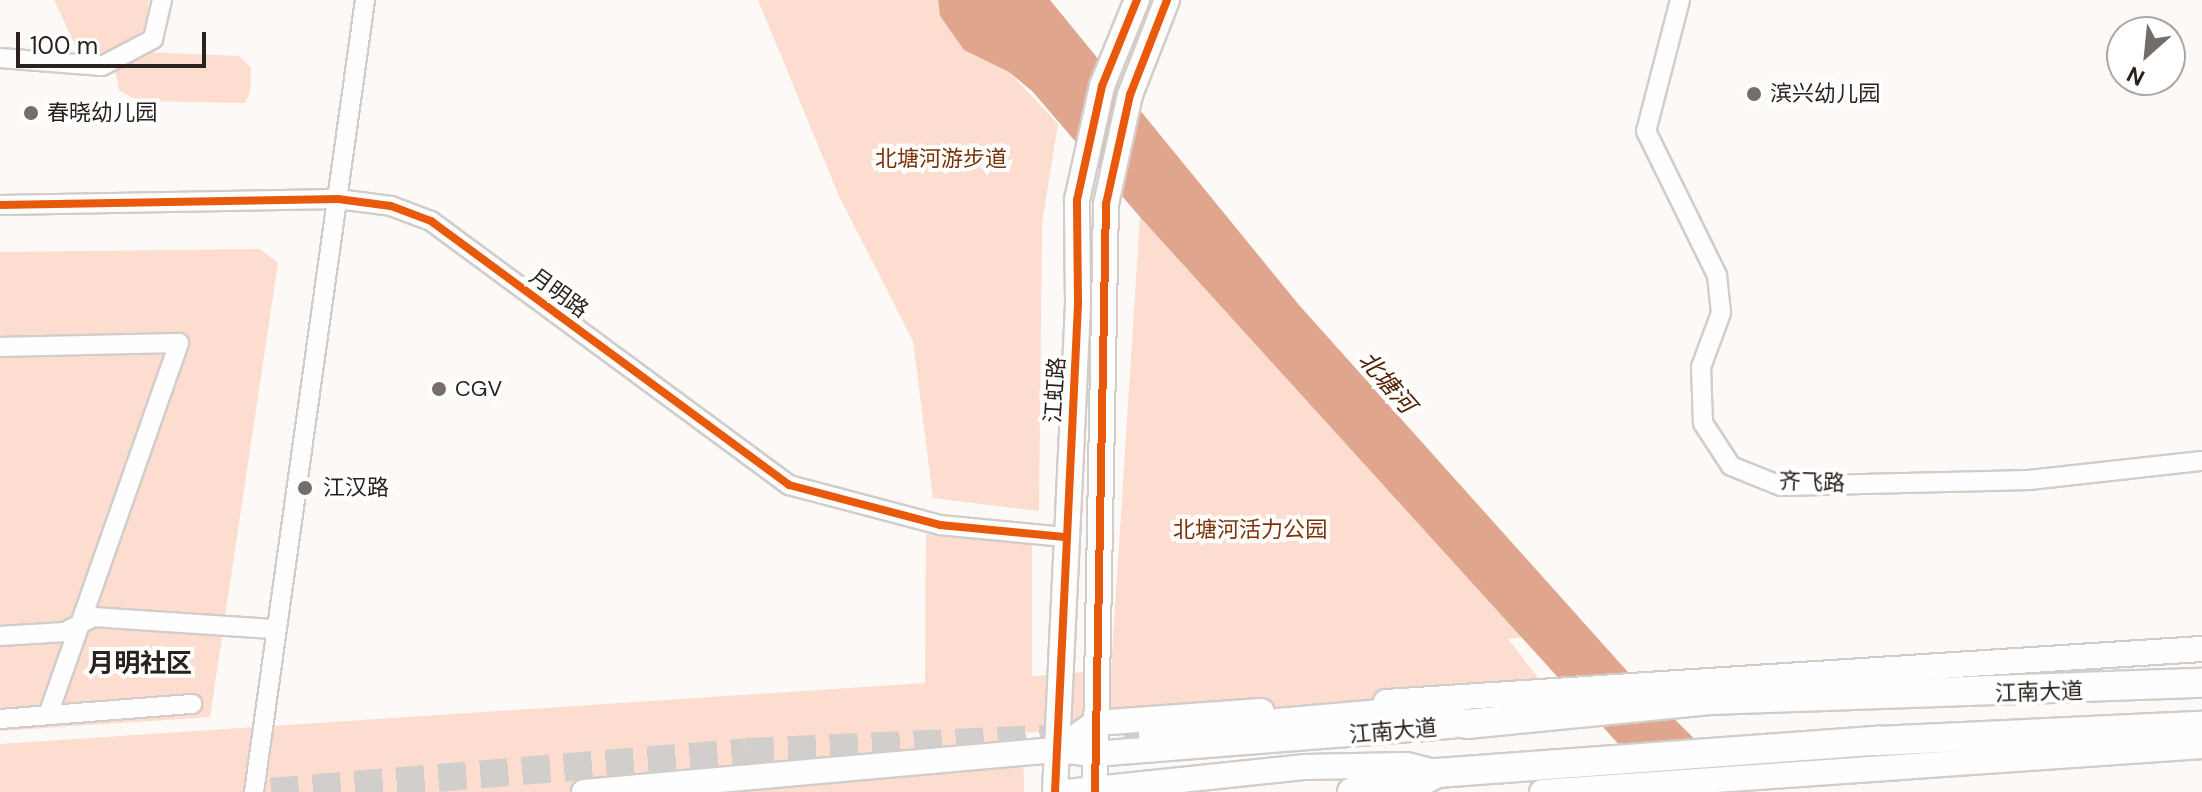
<!DOCTYPE html>
<html>
<head>
<meta charset="utf-8">
<style>
	body { margin:0 }
	#map { position:relative; width:2202px; height:792px; overflow:hidden; background:#fcf9f7; font-family:"DM Sans","Noto Sans SC",sans-serif }
	div>[style] { position:absolute }
	.green>* { inset:0; background:#fcddcf }
	.water>* { inset:0; background:#e0a68d }
	.highway-tunnel>* { height:28px; margin-top:-14px; transform-origin:0; background:repeating-linear-gradient(90deg,#d2cecb 0 28px,transparent 0 42px) }
	.roads { filter:drop-shadow(2px 0 #d3cdca) drop-shadow(-2px 0 #d3cdca) drop-shadow(0 2px #d3cdca) drop-shadow(0 -2px #d3cdca) }
	.minor>* { height:18px; margin:-9px; padding:0 9px; transform-origin:9px; border-radius:9px; background:#fffefe }
	.major>* { height:24px; margin:-12px; padding:0 12px; transform-origin:12px; border-radius:12px; background:#fffefe }
	.highway>* { height:28px; margin:-14px; padding:0 14px; transform-origin:14px; border-radius:14px; background:#fffefe }
	.cycleway>* { height:8px; margin:-4px; padding:0 4px; transform-origin:4px; border-radius:4px; background:#e8590c }
	.dots>* { width:22px; height:22px; translate:-50% -50%; box-sizing:border-box; border:4px solid #fff; border-radius:50% }
	span { translate:-50% -50%; white-space:nowrap; text-align:center; line-height:1.15; -webkit-text-stroke:8px #fff; paint-order:stroke }
	.poi-label { font-size:22px; color:#2b221d }
	.left { translate:0 -50%; text-align:left }
	.park-label { font-size:22px; color:#7c3208 }
	.street-label { font-size:22px; color:#2b221d }
	.water-label { font-size:24px; color:#542106; font-style:italic }
	.quarter-label { font-size:26px; color:#2b221d; font-weight:700 }
	.north { position:absolute; left:2106px; top:16px; width:80px; height:80px; box-sizing:border-box; background:#fff; border:2px solid #aaa7a5; border-radius:50%; rotate:207deg; font-size:22px; font-weight:700; line-height:32px; text-align:center; color:#2b221d }
	.north::after { content:''; display:block; margin:auto; width:28px; height:36px; background:#746d69; clip-path:polygon(50% 0,100% 100%,50% 72%,0 100%) }
	.scale { position:absolute; left:16px; top:32px; width:190px; height:36px; box-sizing:border-box; border:4px solid #2b221d; border-top:0; padding-left:10px; font-size:24px; line-height:28px; white-space:nowrap; color:#2b221d; -webkit-text-stroke:6px #fff; paint-order:stroke }
</style>
</head>
<body>
<div id="map">
	<div class="green">
		<i style="clip-path:polygon(54px 0,149px 0,145px 29px,100px 57px,80px 55px)"></i>
		<i style="clip-path:polygon(758px 0,938px 0,940px 16px,964px 50px,1009px 72px,1058px 124px,1042px 223px,1039px 511px,933px 498px,913px 341px,839px 196px)"></i>
		<i style="clip-path:polygon(145px 52px,239px 56px,251px 68px,250px 92px,245px 103px,139px 101px,119px 90px,115px 69px)"></i>
		<i style="clip-path:polygon(1140px 217px,1524px 637px,1508px 639px,1549px 692px,1023px 733px,1024px 792px,0 792px,0 744px,925px 683px,926px 534px,1032px 543px,1032px 676px,1111px 670px)"></i>
		<i style="clip-path:polygon(260px 249px,278px 263px,210px 717px,0 731px,0 252px)"></i>
	</div>
	<div class="water">
		<i style="clip-path:polygon(938px 0,1050px 0,1299px 305px,1635px 680px,1748px 792px,1662px 792px,1140px 217px,1033px 92px,1009px 72px,964px 50px,940px 16px)"></i>
	</div>
	<div class="highway-tunnel">
		<i style="left:271px;top:792px;width:477px;rotate:-4.8deg"></i>
		<i style="left:746px;top:752px;width:407px;rotate:-2.5deg"></i>
	</div>
	<div class="roads">
		<div class="minor">
			<i style="left:1680px;top:0;width:135px;rotate:104.5deg"></i>
			<i style="left:1646px;top:131px;width:161px;rotate:63.8deg"></i>
			<i style="left:1717px;top:275px;width:38px;rotate:84deg"></i>
			<i style="left:1721px;top:313px;width:58px;rotate:110.3deg"></i>
			<i style="left:1701px;top:367px;width:56px;rotate:88deg"></i>
			<i style="left:1703px;top:423px;width:51px;rotate:56.9deg"></i>
			<i style="left:1731px;top:466px;width:54px;rotate:21.8deg"></i>
			<i style="left:1781px;top:486px;width:248px;rotate:-1.4deg"></i>
			<i style="left:2029px;top:480px;width:174px;rotate:-6.3deg"></i>
			<i style="left:0;top:58px;width:102px;rotate:4.5deg"></i>
			<i style="left:102px;top:66px;width:58px;rotate:-27.9deg"></i>
			<i style="left:153px;top:39px;width:40px;rotate:-77deg"></i>
			<i style="left:0;top:205px;width:338px;rotate:-1deg"></i>
			<i style="left:338px;top:199px;width:53px;rotate:7.5deg"></i>
			<i style="left:391px;top:206px;width:43px;rotate:20.6deg"></i>
			<i style="left:431px;top:221px;width:445px;rotate:36.4deg"></i>
			<i style="left:789px;top:485px;width:156px;rotate:14.8deg"></i>
			<i style="left:940px;top:525px;width:125px;rotate:5.5deg"></i>
			<i style="left:0;top:347px;width:179px;rotate:-1.3deg"></i>
			<i style="left:179px;top:343px;width:394px;rotate:109.4deg"></i>
			<i style="left:0;top:636px;width:65px;rotate:-3.5deg"></i>
			<i style="left:65px;top:632px;width:32px;rotate:-28deg"></i>
			<i style="left:93px;top:617px;width:180px;rotate:3.8deg"></i>
			<i style="left:0;top:719px;width:193px;rotate:-4.5deg"></i>
			<i style="left:254px;top:792px;width:800px;rotate:-82.02deg"></i>
		</div>
		<div class="major">
			<i style="left:1386px;top:702px;width:818px;rotate:-3.72deg"></i>
			<i style="left:1057px;top:750px;width:47px;rotate:-35.4deg"></i>
			<i style="left:1095px;top:723px;width:167px;rotate:-4.1deg"></i>
			<i style="left:584px;top:792px;width:475px;rotate:-5.1deg"></i>
			<i style="left:1057px;top:750px;width:36px;rotate:6deg"></i>
			<i style="left:1093px;top:754px;width:360px;rotate:-4.5deg"></i>
			<i style="left:1055px;top:792px;width:491px;rotate:-87.3deg"></i>
			<i style="left:1078px;top:302px;width:102px;rotate:-90.6deg"></i>
			<i style="left:1077px;top:200px;width:117px;rotate:-77.6deg"></i>
			<i style="left:1102px;top:86px;width:93px;rotate:-67.9deg"></i>
			<i style="left:1067px;top:792px;width:240px;rotate:-6deg"></i>
			<i style="left:1306px;top:767px;width:100px;rotate:-1.1deg"></i>
			<i style="left:1406px;top:765px;width:32px;rotate:14deg"></i>
			<i style="left:1095px;top:792px;width:588px;rotate:-88.93deg"></i>
			<i style="left:1106px;top:204px;width:112px;rotate:-77.6deg"></i>
			<i style="left:1130px;top:95px;width:102px;rotate:-68.7deg"></i>
			<i style="left:1542px;top:792px;width:662px;rotate:-3.99deg"></i>
		</div>
		<div class="highway">
			<i style="left:1153px;top:734px;width:255px;rotate:-5deg"></i>
			<i style="left:1407px;top:712px;width:61px;rotate:11.3deg"></i>
			<i style="left:1467px;top:724px;width:244px;rotate:-5.6deg"></i>
			<i style="left:1710px;top:700px;width:492px;rotate:-2deg"></i>
			<i style="left:1352px;top:792px;width:57px;rotate:-4deg"></i>
			<i style="left:1409px;top:788px;width:32px;rotate:-28deg"></i>
			<i style="left:1437px;top:773px;width:442px;rotate:-4.2deg"></i>
			<i style="left:1878px;top:741px;width:324px;rotate:-2.7deg"></i>
		</div>
	</div>
	<div class="cycleway">
		<i style="left:0;top:205px;width:338px;rotate:-1deg"></i>
		<i style="left:338px;top:199px;width:53px;rotate:7.5deg"></i>
		<i style="left:391px;top:206px;width:43px;rotate:20.6deg"></i>
		<i style="left:431px;top:221px;width:445px;rotate:36.4deg"></i>
		<i style="left:789px;top:485px;width:156px;rotate:14.8deg"></i>
		<i style="left:940px;top:525px;width:125px;rotate:5.5deg"></i>
		<i style="left:1055px;top:792px;width:491px;rotate:-87.3deg"></i>
		<i style="left:1078px;top:302px;width:102px;rotate:-90.6deg"></i>
		<i style="left:1077px;top:200px;width:117px;rotate:-77.6deg"></i>
		<i style="left:1102px;top:86px;width:93px;rotate:-67.9deg"></i>
		<i style="left:1095px;top:792px;width:588px;rotate:-88.93deg"></i>
		<i style="left:1106px;top:204px;width:112px;rotate:-77.6deg"></i>
		<i style="left:1130px;top:95px;width:102px;rotate:-68.7deg"></i>
	</div>
	<div class="dots">
		<i style="left:1754px;top:94px;background:#746d69"></i>
		<i style="left:31px;top:113px;background:#746d69"></i>
		<i style="left:439px;top:389px;background:#746d69"></i>
		<i style="left:305px;top:488px;background:#746d69"></i>
	</div>
	<div class="poi-label">
		<span class="left" style="left:1770px;top:94px">滨兴幼儿园</span>
		<span class="left" style="left:47px;top:113px">春晓幼儿园</span>
		<span class="left" style="left:455px;top:389px">CGV</span>
		<span class="left" style="left:323px;top:488px">江汉路</span>
	</div>
	<div class="park-label">
		<span style="left:941px;top:159px">北塘河游步道</span>
		<span style="left:1250px;top:530px">北塘河活力公园</span>
	</div>
	<div class="street-label">
		<span style="left:559px;top:293px;rotate:36deg">月明路</span>
		<span style="left:1055px;top:390px;rotate:-86deg">江虹路</span>
		<span style="left:1812px;top:482px;rotate:2deg">齐飞路</span>
		<span style="left:2039px;top:692px;rotate:-2deg">江南大道</span>
		<span style="left:1393px;top:731px;rotate:-5deg">江南大道</span>
	</div>
	<div class="water-label">
		<span style="left:1387px;top:382px;rotate:49deg">北塘河</span>
	</div>
	<div class="quarter-label">
		<span style="left:140px;top:664px">月明社区</span>
	</div>
	<div class="north">N</div>
	<div class="scale">100 m</div>
</div>
</body>
</html>
